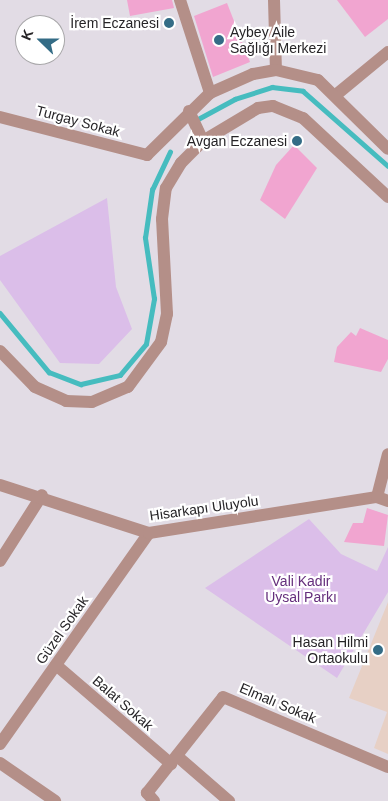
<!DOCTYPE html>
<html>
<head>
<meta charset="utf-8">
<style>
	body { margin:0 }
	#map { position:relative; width:388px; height:801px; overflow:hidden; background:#e2dce5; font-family:Helvetica,sans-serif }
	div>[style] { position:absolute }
	.education>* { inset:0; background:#e7d0c5 }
	.green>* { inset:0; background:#dbbee9 }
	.stream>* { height:4.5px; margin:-2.25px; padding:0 2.25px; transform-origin:2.25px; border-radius:2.25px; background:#46bcbf }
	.building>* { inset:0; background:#f1a5d0 }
	.minor>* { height:12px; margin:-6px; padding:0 6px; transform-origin:6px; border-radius:6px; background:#b48f88 }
	.tertiary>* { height:12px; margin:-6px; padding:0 6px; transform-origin:6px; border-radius:6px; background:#b48f88 }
	.dots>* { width:14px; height:14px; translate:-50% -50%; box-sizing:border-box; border:2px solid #fff; border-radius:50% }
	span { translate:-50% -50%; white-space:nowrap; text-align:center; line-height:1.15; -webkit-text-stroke:4.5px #fff; paint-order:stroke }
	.poi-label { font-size:14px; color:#262427 }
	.right { translate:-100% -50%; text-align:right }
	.left { translate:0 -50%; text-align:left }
	.street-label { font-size:14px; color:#262427 }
	.park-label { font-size:14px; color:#652f7c }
	.north { position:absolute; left:15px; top:15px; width:50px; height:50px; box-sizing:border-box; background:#fff; border:1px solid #a8a7a9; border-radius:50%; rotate:292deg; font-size:14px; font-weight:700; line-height:20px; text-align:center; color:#262427 }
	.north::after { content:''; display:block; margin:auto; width:18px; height:22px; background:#346c86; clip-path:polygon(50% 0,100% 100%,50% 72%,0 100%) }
</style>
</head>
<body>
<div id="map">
	<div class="education">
		<i style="clip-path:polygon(388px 602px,388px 754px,374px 748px,387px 712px,349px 698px)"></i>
	</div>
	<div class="green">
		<i style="clip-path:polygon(107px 198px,116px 287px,132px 329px,99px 364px,60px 363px,0 280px,0 256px)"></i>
		<i style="clip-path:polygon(309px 519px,341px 554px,377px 571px,388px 547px,388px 592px,337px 678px,205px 588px)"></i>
	</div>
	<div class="stream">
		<i style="left:198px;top:119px;width:42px;rotate:-28.4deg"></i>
		<i style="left:235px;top:99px;width:39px;rotate:-18deg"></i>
		<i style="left:272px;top:87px;width:31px;rotate:7deg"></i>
		<i style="left:303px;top:91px;width:113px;rotate:41.4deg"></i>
		<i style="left:0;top:313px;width:77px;rotate:50.3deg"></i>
		<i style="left:49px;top:372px;width:34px;rotate:21deg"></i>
		<i style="left:81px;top:384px;width:40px;rotate:-13deg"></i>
		<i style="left:120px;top:375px;width:40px;rotate:-50deg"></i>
		<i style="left:146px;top:344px;width:46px;rotate:-79.9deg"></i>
		<i style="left:154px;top:299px;width:62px;rotate:-98.4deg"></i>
		<i style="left:145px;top:238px;width:49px;rotate:-81.7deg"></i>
		<i style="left:152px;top:190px;width:42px;rotate:-64.7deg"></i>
	</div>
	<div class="building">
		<i style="clip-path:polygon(127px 0,172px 0,174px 8px,130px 16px)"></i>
		<i style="clip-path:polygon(337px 0,388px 0,388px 19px,365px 37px)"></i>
		<i style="clip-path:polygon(227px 3px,250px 62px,213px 77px,194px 16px)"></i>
		<i style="clip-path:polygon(294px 145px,317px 168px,285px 219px,260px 200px,276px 165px)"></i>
		<i style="clip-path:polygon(360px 328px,388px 340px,388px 359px,381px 372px,334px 362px,337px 347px,351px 332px,356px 336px)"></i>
		<i style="clip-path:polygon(367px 508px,388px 515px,384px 546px,344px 542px,353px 523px,363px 523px)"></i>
	</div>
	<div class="minor">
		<i style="left:180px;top:0;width:98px;rotate:72.1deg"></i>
		<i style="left:274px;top:0;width:70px;rotate:88.4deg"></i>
		<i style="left:337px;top:94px;width:66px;rotate:-39.5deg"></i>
		<i style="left:189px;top:111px;width:33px;rotate:65deg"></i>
		<i style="left:0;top:117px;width:152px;rotate:14.5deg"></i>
		<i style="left:147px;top:155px;width:88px;rotate:-44.5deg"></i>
		<i style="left:210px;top:93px;width:47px;rotate:-23.8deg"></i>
		<i style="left:253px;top:74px;width:23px;rotate:-10deg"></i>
		<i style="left:276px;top:70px;width:43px;rotate:13.4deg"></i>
		<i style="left:318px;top:80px;width:98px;rotate:44.6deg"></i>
		<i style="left:0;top:351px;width:50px;rotate:45.8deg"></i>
		<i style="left:35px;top:387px;width:34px;rotate:24deg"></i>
		<i style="left:66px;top:401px;width:26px;rotate:2deg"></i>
		<i style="left:92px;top:402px;width:39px;rotate:-23deg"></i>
		<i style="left:128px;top:387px;width:56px;rotate:-53.7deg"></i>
		<i style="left:161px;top:342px;width:29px;rotate:-78deg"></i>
		<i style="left:167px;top:314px;width:95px;rotate:-93deg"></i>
		<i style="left:162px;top:219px;width:31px;rotate:-83deg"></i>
		<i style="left:166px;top:188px;width:29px;rotate:-59deg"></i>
		<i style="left:181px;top:163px;width:31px;rotate:-45deg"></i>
		<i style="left:203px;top:141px;width:64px;rotate:-31deg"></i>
		<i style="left:258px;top:108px;width:15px;rotate:-8deg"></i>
		<i style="left:273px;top:106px;width:32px;rotate:22deg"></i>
		<i style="left:303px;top:118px;width:116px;rotate:42.9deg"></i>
		<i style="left:377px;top:497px;width:44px;rotate:-75.7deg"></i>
		<i style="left:0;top:561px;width:78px;rotate:-57.5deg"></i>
		<i style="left:56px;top:665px;width:152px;rotate:40.7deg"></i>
		<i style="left:0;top:744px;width:258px;rotate:-54.8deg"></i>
		<i style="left:177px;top:756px;width:69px;rotate:40.9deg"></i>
		<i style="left:0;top:763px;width:67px;rotate:34.6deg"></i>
		<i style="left:154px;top:801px;width:11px;rotate:-131deg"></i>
		<i style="left:147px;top:793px;width:122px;rotate:-51.6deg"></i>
		<i style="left:223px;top:697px;width:179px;rotate:23deg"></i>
	</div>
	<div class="tertiary">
		<i style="left:0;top:485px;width:157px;rotate:17.9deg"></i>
		<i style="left:149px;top:533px;width:231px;rotate:-9deg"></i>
		<i style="left:377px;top:497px;width:12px;rotate:20deg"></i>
	</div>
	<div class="dots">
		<i style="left:169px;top:23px;background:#346c86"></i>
		<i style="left:219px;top:40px;background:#346c86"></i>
		<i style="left:297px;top:141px;background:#346c86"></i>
		<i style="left:378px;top:650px;background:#346c86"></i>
	</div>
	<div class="poi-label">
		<span class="right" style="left:159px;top:23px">İrem Eczanesi</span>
		<span class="left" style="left:230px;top:40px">Aybey Aile<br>Sağlığı Merkezi</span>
		<span class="right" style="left:287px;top:141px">Avgan Eczanesi</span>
		<span class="right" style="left:368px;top:650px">Hasan Hilmi<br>Ortaokulu</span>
	</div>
	<div class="street-label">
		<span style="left:78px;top:121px;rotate:15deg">Turgay Sokak</span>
		<span style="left:204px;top:508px;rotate:-8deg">Hisarkapı Uluyolu</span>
		<span style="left:62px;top:630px;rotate:-55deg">Güzel Sokak</span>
		<span style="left:123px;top:703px;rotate:41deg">Balat Sokak</span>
		<span style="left:278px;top:703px;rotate:23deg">Elmalı Sokak</span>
	</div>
	<div class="park-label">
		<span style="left:301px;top:589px">Vali Kadir<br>Uysal Parkı</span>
	</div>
	<div class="north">K</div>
</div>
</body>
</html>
